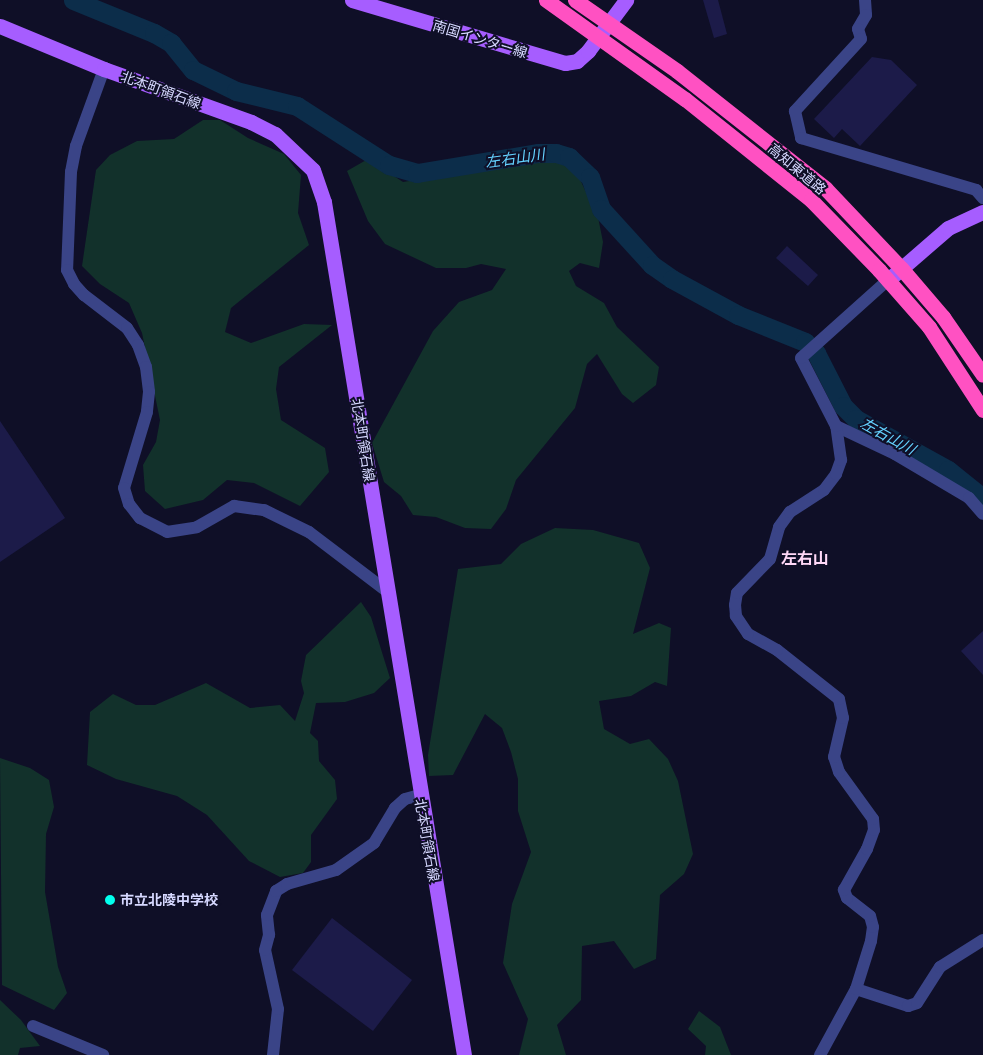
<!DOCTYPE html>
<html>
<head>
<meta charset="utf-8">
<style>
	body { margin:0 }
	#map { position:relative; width:983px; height:1055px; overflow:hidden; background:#0f0f27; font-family:"Golos Text","Noto Sans JP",sans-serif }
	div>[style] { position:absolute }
	.green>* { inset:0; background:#12312b }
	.river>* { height:19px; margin:-9.5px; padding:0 9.5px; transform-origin:9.5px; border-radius:9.5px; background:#0c2d4a }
	.building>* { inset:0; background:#1c1b49 }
	.minor>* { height:12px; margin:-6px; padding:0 6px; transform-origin:6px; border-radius:6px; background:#3a4487 }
	.major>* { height:15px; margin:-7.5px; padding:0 7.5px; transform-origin:7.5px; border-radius:7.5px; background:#a65dff }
	.highway>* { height:15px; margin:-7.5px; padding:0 7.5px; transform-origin:7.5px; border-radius:7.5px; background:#ff51c2 }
	.dots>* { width:14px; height:14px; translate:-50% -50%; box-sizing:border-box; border:2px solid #0f0f27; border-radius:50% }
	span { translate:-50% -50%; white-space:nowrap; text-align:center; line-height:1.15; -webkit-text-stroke:4px #0f0f27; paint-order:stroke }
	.street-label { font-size:14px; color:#d6d8ff }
	.poi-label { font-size:14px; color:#d6d8ff; font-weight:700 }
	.left { translate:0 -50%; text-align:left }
	.water-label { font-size:15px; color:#64d2ff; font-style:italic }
	.quarter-label { font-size:16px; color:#ffd8f7; font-weight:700 }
</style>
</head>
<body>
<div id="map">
	<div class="green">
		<i style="clip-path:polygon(203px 120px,220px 120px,248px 138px,284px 154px,301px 175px,298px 213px,309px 245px,231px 308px,225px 332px,251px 343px,304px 324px,332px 325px,279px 367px,276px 389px,281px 420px,325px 448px,329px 472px,300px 506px,254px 483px,227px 480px,203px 500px,165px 509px,145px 491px,143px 465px,156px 442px,160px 420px,142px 333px,129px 303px,100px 284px,82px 266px,96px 170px,110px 155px,137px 141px,174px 139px)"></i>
		<i style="clip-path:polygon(368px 159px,403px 182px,539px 160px,555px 160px,575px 169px,598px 217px,603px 242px,599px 268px,580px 263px,569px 271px,576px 286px,604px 303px,617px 327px,659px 367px,656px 385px,633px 403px,622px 394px,597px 354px,587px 364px,575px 408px,516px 480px,506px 509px,491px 529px,465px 528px,436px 517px,413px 515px,401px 496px,384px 482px,372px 443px,433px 331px,459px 302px,492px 290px,506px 269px,481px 264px,466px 268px,436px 268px,385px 244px,368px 221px,347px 171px)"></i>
		<i style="clip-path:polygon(555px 528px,593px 530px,639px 543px,650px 568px,633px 634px,659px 623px,671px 628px,667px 686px,655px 682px,631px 696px,599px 701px,604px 729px,630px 744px,649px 739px,668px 759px,678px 781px,693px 854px,684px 874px,660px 895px,656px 959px,634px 969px,614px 941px,582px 946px,581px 1000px,557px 1025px,566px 1055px,519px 1055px,528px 1019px,503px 963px,512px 904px,531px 852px,518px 811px,518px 779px,511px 752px,502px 728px,485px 714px,453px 775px,429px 776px,428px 755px,458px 569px,501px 564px,521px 544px)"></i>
		<i style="clip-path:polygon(361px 602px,371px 617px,390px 678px,374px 693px,345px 702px,316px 703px,310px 733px,318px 741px,319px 761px,335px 780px,337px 799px,311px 835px,311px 862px,303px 873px,280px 877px,249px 861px,207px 815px,177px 796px,116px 779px,87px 765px,90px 712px,113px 694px,136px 705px,155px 705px,206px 683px,250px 708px,280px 705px,295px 721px,304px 693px,301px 681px,306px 655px)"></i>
		<i style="clip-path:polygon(0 758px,30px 768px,49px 780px,54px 807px,46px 834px,45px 892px,58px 967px,67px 993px,54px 1010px,2px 985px)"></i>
		<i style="clip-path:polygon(0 1000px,21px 1020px,40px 1046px,20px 1048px,18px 1055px,0 1055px)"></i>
		<i style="clip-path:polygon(699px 1011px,720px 1027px,731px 1055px,705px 1055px,706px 1046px,688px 1029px)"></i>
	</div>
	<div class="river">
		<i style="left:73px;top:0;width:87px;rotate:22.2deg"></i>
		<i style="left:154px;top:33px;width:20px;rotate:30deg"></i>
		<i style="left:171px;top:43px;width:35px;rotate:51deg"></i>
		<i style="left:193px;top:70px;width:48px;rotate:26deg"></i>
		<i style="left:236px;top:91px;width:63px;rotate:13.8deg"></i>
		<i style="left:297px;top:106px;width:109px;rotate:32.7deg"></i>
		<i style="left:389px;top:165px;width:29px;rotate:16deg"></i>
		<i style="left:417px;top:173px;width:123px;rotate:-9.4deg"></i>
		<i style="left:538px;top:153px;width:18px"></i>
		<i style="left:556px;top:153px;width:14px;rotate:17deg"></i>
		<i style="left:569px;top:157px;width:29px;rotate:44deg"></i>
		<i style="left:590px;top:177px;width:34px;rotate:71deg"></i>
		<i style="left:601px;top:209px;width:76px;rotate:47.7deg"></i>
		<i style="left:652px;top:265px;width:24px;rotate:35deg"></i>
		<i style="left:672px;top:279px;width:75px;rotate:28.6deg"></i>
		<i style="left:738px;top:315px;width:72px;rotate:21.9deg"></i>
		<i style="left:805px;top:342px;width:16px;rotate:45deg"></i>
		<i style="left:816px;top:353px;width:59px;rotate:63deg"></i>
		<i style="left:843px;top:406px;width:18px;rotate:45deg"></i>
		<i style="left:856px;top:419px;width:105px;rotate:29deg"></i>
		<i style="left:948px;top:470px;width:45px;rotate:38.7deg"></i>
	</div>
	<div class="building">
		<i style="clip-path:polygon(703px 0,718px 0,727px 34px,714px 38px)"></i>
		<i style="clip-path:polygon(872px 57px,891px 60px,917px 85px,860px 146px,842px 129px,834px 138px,814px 119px)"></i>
		<i style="clip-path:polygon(787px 246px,818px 275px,808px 286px,776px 258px)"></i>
		<i style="clip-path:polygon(0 421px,65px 518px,0 562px)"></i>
		<i style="clip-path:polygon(983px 631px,983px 675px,961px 651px)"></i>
		<i style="clip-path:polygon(332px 918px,412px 980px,373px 1031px,292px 970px)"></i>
	</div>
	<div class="minor">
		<i style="left:865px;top:0;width:15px;rotate:86deg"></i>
		<i style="left:866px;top:15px;width:16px;rotate:120deg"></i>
		<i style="left:858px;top:29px;width:10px;rotate:73deg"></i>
		<i style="left:861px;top:39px;width:98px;rotate:132.5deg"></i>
		<i style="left:795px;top:111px;width:28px;rotate:77deg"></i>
		<i style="left:801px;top:138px;width:183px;rotate:16.5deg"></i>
		<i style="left:976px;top:190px;width:11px;rotate:49deg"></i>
		<i style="left:104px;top:69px;width:82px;rotate:110deg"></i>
		<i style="left:76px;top:146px;width:26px;rotate:101deg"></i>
		<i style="left:71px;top:172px;width:98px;rotate:92.3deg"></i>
		<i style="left:67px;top:270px;width:16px;rotate:63deg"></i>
		<i style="left:74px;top:284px;width:15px;rotate:48deg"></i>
		<i style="left:84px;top:295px;width:54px;rotate:37.5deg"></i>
		<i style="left:127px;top:328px;width:20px;rotate:57deg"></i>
		<i style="left:138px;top:345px;width:23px;rotate:70deg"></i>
		<i style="left:146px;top:367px;width:25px;rotate:83deg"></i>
		<i style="left:149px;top:392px;width:20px;rotate:96deg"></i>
		<i style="left:147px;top:412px;width:79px;rotate:106.8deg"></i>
		<i style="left:124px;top:488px;width:17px;rotate:73deg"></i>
		<i style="left:129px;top:504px;width:18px;rotate:52deg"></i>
		<i style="left:140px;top:518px;width:30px;rotate:27deg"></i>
		<i style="left:167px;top:532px;width:30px;rotate:-9deg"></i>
		<i style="left:197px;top:527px;width:43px;rotate:-29.6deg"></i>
		<i style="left:234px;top:506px;width:30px;rotate:8deg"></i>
		<i style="left:264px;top:510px;width:50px;rotate:26.1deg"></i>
		<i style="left:309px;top:532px;width:99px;rotate:37.2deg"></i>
		<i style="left:836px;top:426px;width:65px;rotate:25.4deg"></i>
		<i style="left:895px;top:454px;width:86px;rotate:30.7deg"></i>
		<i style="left:969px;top:498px;width:21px;rotate:49deg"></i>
		<i style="left:856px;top:989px;width:55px;rotate:18.1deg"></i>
		<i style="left:908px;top:1006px;width:9px;rotate:-18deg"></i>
		<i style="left:917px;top:1003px;width:43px;rotate:-57.4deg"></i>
		<i style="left:940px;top:967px;width:51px;rotate:-32.1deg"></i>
		<i style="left:33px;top:1026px;width:76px;rotate:22.5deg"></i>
		<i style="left:273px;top:1055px;width:46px;rotate:-83.8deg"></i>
		<i style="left:278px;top:1009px;width:60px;rotate:-102.4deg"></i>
		<i style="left:265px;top:950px;width:16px;rotate:-75deg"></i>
		<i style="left:269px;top:935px;width:20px;rotate:-96deg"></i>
		<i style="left:267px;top:915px;width:26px;rotate:-69deg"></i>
		<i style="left:276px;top:891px;width:13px;rotate:-32deg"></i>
		<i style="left:287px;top:884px;width:51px;rotate:-15.9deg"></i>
		<i style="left:336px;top:870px;width:47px;rotate:-35.4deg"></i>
		<i style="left:374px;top:843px;width:41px;rotate:-59deg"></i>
		<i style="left:395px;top:808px;width:13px;rotate:-42deg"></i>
		<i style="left:405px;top:799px;width:16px;rotate:-15deg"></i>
		<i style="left:820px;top:1055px;width:75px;rotate:-61.4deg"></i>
		<i style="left:856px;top:989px;width:50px;rotate:-72.6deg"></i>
		<i style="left:871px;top:941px;width:14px;rotate:-82deg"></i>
		<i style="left:873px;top:927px;width:11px;rotate:-105deg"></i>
		<i style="left:870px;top:916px;width:29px;rotate:-142deg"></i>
		<i style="left:847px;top:898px;width:9px;rotate:-111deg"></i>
		<i style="left:844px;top:890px;width:47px;rotate:-60.7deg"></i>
		<i style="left:867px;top:849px;width:20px;rotate:-70deg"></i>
		<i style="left:874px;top:830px;width:11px;rotate:-95deg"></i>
		<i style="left:873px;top:819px;width:58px;rotate:-125.9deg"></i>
		<i style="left:839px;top:772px;width:16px;rotate:-108deg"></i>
		<i style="left:834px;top:757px;width:40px;rotate:-77deg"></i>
		<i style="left:843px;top:718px;width:19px;rotate:-102deg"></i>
		<i style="left:839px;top:699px;width:79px;rotate:-141.7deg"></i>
		<i style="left:777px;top:650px;width:33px;rotate:-151deg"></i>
		<i style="left:748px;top:634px;width:22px;rotate:-124deg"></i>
		<i style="left:736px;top:616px;width:11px;rotate:-95deg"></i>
		<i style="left:735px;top:605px;width:12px;rotate:-81deg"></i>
		<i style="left:737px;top:593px;width:47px;rotate:-45.9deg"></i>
		<i style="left:770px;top:559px;width:33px;rotate:-74deg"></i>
		<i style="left:779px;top:527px;width:19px;rotate:-54deg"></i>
		<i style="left:790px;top:512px;width:40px;rotate:-32.9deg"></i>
		<i style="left:824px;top:490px;width:20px;rotate:-53deg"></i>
		<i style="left:836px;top:474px;width:15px;rotate:-70deg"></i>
		<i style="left:841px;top:460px;width:34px;rotate:-98deg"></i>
		<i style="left:836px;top:426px;width:76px;rotate:-117.2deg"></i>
		<i style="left:801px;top:358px;width:117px;rotate:-41.9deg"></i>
	</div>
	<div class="major">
		<i style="left:352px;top:0;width:222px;rotate:16.5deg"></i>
		<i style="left:565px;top:63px;width:12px;rotate:-9deg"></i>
		<i style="left:577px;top:61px;width:15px;rotate:-42deg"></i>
		<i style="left:588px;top:51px;width:64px;rotate:-53.3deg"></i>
		<i style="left:0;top:26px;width:113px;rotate:22.5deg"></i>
		<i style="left:104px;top:69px;width:156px;rotate:19.8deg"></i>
		<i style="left:251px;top:122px;width:27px;rotate:27deg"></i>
		<i style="left:275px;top:134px;width:52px;rotate:43.5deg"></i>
		<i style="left:313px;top:170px;width:34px;rotate:71deg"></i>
		<i style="left:324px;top:202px;width:864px;rotate:80.68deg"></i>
		<i style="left:888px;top:280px;width:79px;rotate:-40.9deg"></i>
		<i style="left:948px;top:228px;width:38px;rotate:-25deg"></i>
	</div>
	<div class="highway">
		<i style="left:546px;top:0;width:171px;rotate:35.5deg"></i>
		<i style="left:685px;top:99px;width:161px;rotate:38.7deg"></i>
		<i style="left:811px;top:200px;width:98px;rotate:45.8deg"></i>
		<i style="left:879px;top:270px;width:76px;rotate:48.7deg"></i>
		<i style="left:929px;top:327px;width:99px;rotate:57deg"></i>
		<i style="left:575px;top:0;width:124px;rotate:34.8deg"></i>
		<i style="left:677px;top:71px;width:189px;rotate:38.3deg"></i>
		<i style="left:825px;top:188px;width:110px;rotate:46.5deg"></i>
		<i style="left:901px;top:268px;width:65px;rotate:49.4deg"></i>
		<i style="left:943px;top:317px;width:70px;rotate:55.4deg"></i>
	</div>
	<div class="dots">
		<i style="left:110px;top:900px;background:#02ffed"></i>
	</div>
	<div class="street-label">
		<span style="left:480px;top:39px;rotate:17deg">南国インター線</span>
		<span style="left:161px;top:90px;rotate:20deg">北本町領石線</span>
		<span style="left:797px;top:169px;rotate:40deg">高知東道路</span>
		<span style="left:363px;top:440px;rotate:81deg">北本町領石線</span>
		<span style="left:427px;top:840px;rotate:80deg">北本町領石線</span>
	</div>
	<div class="poi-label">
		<span class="left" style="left:120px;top:900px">市立北陵中学校</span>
	</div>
	<div class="water-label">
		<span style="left:515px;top:158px;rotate:-8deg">左右山川</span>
		<span style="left:888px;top:436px;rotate:29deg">左右山川</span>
	</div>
	<div class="quarter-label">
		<span style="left:805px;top:558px">左右山</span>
	</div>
</div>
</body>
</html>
